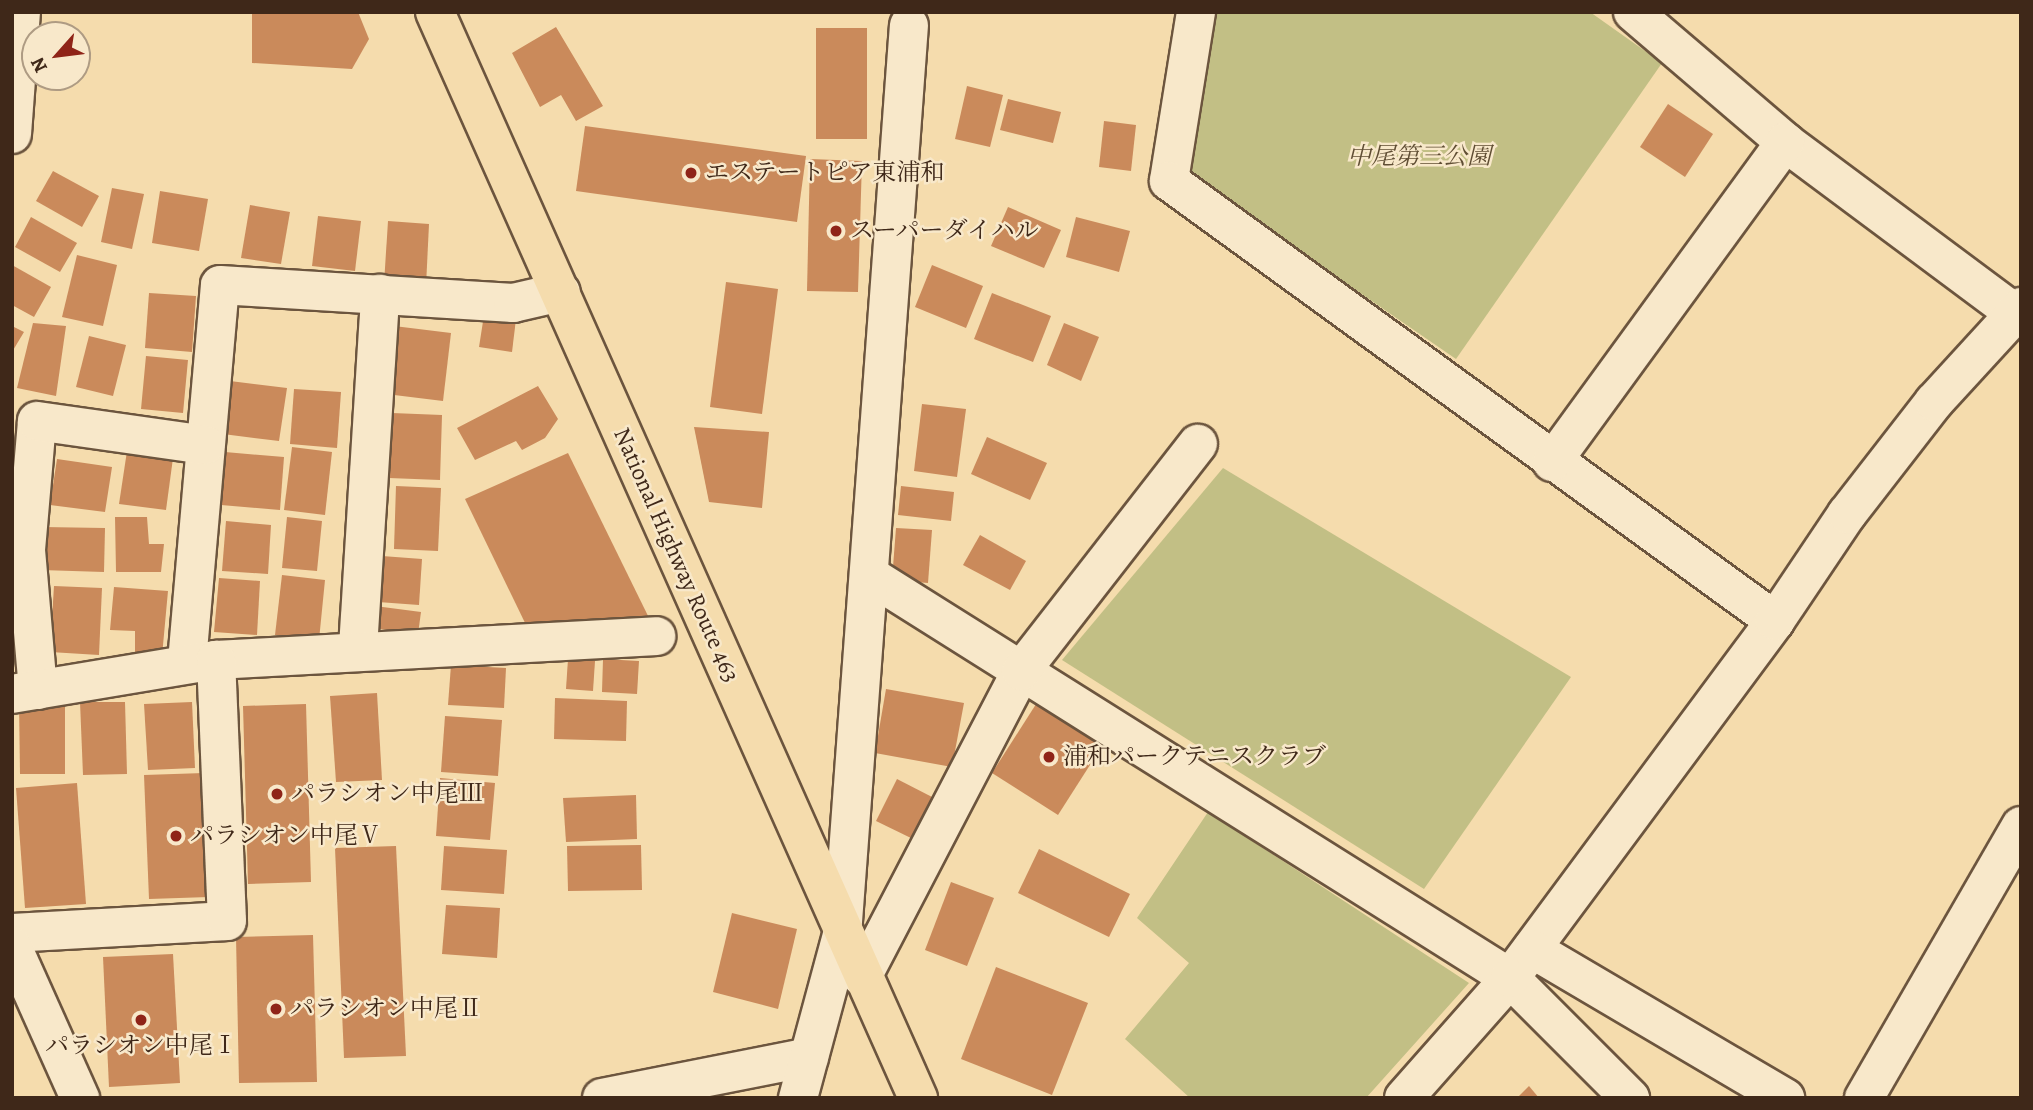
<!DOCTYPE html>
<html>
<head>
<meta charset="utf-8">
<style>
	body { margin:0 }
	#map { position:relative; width:2033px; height:1110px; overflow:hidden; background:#f5dcad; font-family:Alegreya,"Noto Serif JP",serif }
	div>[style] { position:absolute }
	.green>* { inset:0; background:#c2bf85 }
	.building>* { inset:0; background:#ca8a5b }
	.roads { filter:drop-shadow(2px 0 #6c553e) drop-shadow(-2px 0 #6c553e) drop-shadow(0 2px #6c553e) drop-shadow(0 -2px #6c553e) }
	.street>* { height:38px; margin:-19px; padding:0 19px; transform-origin:19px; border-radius:19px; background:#f8e8ca }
	.secondary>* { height:38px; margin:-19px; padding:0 19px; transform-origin:19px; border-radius:19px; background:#f8e8ca }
	.highway>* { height:38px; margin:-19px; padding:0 19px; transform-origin:19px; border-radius:19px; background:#f5dcad }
	.dots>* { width:19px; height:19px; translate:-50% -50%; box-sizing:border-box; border:4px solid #f8e8ca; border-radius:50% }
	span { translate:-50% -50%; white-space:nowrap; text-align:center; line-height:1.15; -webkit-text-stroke:5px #f8e8ca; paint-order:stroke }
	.park-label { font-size:24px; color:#604e34; font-style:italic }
	.poi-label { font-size:24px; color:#3f2819 }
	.left { translate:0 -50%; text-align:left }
	.street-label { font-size:24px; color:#3f2819 }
	.frame { position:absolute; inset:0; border:14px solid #3f2819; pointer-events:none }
	.north { position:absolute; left:21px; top:21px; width:70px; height:70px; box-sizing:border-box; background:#f8e8ca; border:2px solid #ae9b83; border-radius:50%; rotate:242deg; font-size:19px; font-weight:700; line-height:28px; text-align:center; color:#3f2819 }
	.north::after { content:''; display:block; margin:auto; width:24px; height:32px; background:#8f2418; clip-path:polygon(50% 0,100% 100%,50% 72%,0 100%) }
</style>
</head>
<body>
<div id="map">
	<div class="green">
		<i style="clip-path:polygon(1213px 12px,1590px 12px,1662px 63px,1456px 359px,1190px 176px,1180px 159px)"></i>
		<i style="clip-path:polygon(1223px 468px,1571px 677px,1424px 889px,1062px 660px)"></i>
		<i style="clip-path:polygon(1208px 812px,1469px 983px,1366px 1098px,1190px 1098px,1125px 1039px,1189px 963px,1137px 918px)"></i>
	</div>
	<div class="building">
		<i style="clip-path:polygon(252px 12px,358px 12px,369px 39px,352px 69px,252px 63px)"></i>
		<i style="clip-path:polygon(556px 27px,603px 106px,576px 121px,561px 95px,540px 107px,512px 53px)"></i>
		<i style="clip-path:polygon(816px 28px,867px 28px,867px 139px,816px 139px)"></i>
		<i style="clip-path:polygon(967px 86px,1003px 95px,990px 147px,955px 139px)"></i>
		<i style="clip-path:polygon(1008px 99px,1061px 112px,1053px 143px,1000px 130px)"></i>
		<i style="clip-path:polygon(1668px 104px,1713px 134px,1685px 177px,1640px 147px)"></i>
		<i style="clip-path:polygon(1104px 121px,1136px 125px,1131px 171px,1099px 167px)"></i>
		<i style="clip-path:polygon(585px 126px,806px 156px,797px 222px,576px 191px)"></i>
		<i style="clip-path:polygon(810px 159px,862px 161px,858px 292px,807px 291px)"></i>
		<i style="clip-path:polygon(53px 171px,99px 196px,82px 227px,36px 201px)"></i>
		<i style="clip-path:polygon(112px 188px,144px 194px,132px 249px,101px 242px)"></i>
		<i style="clip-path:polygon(160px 191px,208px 199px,199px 251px,152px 243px)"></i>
		<i style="clip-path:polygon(250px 205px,290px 212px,281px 264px,241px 258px)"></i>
		<i style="clip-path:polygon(1008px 207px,1061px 230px,1044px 268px,991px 246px)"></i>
		<i style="clip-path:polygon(318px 216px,361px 221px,355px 271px,312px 266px)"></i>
		<i style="clip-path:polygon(31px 217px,77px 243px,60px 272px,15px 247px)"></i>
		<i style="clip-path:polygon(1076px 217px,1130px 231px,1119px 272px,1066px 257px)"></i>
		<i style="clip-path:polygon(388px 221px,429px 224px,426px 286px,384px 284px)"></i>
		<i style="clip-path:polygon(77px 255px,117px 265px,103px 326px,62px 317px)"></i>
		<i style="clip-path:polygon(12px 265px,51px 287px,34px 317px,12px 305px)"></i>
		<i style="clip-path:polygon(932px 265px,983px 286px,966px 328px,915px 307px)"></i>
		<i style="clip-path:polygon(726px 282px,778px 289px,762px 414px,710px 407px)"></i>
		<i style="clip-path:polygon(149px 293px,196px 296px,192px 352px,145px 348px)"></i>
		<i style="clip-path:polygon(992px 293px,1051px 316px,1033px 362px,974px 339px)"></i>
		<i style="clip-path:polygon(484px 315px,516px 319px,512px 352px,479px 347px)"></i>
		<i style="clip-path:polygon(33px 323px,66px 326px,56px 396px,17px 388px)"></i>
		<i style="clip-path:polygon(1064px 323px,1099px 337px,1081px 381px,1047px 365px)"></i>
		<i style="clip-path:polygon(12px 326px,24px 332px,12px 352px)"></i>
		<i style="clip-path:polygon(394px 326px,451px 333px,443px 401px,386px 394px)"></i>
		<i style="clip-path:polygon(89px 336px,126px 345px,113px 396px,76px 387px)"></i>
		<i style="clip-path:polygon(146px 356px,188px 360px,183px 413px,141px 409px)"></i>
		<i style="clip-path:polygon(230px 381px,287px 388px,279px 441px,223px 434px)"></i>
		<i style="clip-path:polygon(538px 386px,558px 419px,545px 438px,522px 450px,516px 441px,475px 460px,457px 428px)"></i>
		<i style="clip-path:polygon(294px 389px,341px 392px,337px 448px,290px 444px)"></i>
		<i style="clip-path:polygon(922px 404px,966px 409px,957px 477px,914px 471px)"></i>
		<i style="clip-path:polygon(392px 413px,442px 415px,440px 480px,389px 478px)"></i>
		<i style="clip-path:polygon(694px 427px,769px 432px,762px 508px,709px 502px)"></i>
		<i style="clip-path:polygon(987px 437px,1047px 463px,1030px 500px,971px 474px)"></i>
		<i style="clip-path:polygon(292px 447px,332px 452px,325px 515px,284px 510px)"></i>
		<i style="clip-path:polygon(127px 451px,173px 458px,166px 510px,119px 504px)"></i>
		<i style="clip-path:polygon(225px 452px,284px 457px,280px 510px,221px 505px)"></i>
		<i style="clip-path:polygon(568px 453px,651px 622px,527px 627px,465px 499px)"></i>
		<i style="clip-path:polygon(57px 459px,112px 467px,105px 512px,50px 505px)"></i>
		<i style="clip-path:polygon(396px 486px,441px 488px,438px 551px,394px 549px)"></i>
		<i style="clip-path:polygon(901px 486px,954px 492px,951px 521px,898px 515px)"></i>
		<i style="clip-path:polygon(115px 517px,147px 517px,149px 544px,164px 544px,161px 572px,116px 572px)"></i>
		<i style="clip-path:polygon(287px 517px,322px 521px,317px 571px,282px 568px)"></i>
		<i style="clip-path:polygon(226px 521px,271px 525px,268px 574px,222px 571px)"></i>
		<i style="clip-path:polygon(43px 527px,105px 528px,104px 572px,41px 570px)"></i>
		<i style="clip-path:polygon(896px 528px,932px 530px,928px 583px,892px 580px)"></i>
		<i style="clip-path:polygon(980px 535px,1026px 561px,1010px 590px,963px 565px)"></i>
		<i style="clip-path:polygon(382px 556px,422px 559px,419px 605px,378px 602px)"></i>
		<i style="clip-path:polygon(282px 575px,325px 580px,319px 640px,275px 635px)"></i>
		<i style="clip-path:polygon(219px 578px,260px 581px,257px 635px,214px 632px)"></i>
		<i style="clip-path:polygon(54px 586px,102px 588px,99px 655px,50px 652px)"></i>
		<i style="clip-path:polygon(114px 587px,168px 591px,162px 656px,135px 655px,135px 631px,110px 630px)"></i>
		<i style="clip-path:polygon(375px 606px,421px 612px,418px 634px,372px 628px)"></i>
		<i style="clip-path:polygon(568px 659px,595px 661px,593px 691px,566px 689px)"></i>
		<i style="clip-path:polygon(603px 659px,639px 661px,637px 694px,602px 692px)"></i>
		<i style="clip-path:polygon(451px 665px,506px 668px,504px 708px,448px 705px)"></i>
		<i style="clip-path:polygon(886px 689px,964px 703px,952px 767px,875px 753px)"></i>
		<i style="clip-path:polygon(377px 693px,382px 780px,336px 782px,330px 696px)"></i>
		<i style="clip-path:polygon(555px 698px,627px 701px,626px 741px,554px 739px)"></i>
		<i style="clip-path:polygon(1038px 701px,1104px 743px,1058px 815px,992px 773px)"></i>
		<i style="clip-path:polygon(19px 702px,65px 702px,65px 774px,20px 774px)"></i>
		<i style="clip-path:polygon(80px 702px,125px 702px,127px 774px,83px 775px)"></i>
		<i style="clip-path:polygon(192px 702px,195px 768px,148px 770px,144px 704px)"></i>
		<i style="clip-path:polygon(306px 704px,311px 882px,248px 884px,243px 706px)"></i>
		<i style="clip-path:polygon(445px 716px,502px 720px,498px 776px,441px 772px)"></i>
		<i style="clip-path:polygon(204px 773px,209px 897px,149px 899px,144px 775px)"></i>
		<i style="clip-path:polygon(440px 778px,495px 783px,490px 840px,436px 836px)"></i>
		<i style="clip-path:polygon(897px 779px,934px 798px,913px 839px,876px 821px)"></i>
		<i style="clip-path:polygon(77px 783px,86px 904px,25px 908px,16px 788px)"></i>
		<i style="clip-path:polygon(636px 795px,637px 839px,566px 842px,563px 798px)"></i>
		<i style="clip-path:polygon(641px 845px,642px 890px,568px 891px,567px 846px)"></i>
		<i style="clip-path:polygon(396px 846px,406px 1056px,344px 1058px,335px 848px)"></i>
		<i style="clip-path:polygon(444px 846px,507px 850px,504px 894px,441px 890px)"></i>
		<i style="clip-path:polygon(1039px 849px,1130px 894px,1109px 937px,1018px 893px)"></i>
		<i style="clip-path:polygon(951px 882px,994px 898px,967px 966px,925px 950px)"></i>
		<i style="clip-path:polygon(446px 905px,500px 908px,497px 958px,442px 954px)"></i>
		<i style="clip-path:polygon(732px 913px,797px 929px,778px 1009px,713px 992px)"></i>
		<i style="clip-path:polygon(313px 935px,317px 1082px,239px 1083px,236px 937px)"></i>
		<i style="clip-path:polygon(173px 954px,180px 1083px,109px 1087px,103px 957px)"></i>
		<i style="clip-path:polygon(996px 967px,1088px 1003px,1052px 1095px,961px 1059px)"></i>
		<i style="clip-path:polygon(1529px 1086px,1539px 1098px,1517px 1098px)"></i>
	</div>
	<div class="roads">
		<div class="street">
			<i style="left:1196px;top:12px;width:171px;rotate:99.1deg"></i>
			<i style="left:1169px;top:181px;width:749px;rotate:35.98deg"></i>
			<i style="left:1633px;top:12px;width:200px;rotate:40.5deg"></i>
			<i style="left:1785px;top:142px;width:294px;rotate:36.7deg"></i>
			<i style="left:12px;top:134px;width:122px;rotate:-85.8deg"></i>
			<i style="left:1552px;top:462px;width:396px;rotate:-53.9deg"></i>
			<i style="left:869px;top:575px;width:757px;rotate:32.16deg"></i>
			<i style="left:1510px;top:978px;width:170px;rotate:45deg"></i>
			<i style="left:358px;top:648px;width:355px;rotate:-86.4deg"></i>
			<i style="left:187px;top:662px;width:378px;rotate:-85deg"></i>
			<i style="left:220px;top:285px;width:294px;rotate:3.5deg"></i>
			<i style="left:513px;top:303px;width:49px;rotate:-12.9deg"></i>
			<i style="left:38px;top:690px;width:141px;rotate:-94.9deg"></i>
			<i style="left:26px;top:550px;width:129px;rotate:-85.1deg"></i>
			<i style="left:37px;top:421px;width:170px;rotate:8.1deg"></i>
			<i style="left:12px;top:694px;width:207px;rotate:-9.5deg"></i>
			<i style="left:216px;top:660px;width:441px;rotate:-3.1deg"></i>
			<i style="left:12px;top:933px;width:215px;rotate:-3.2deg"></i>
			<i style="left:227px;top:921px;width:261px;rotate:-92.4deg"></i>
			<i style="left:12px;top:946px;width:167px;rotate:65.9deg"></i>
			<i style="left:862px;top:977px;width:345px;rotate:-62.5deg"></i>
			<i style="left:1021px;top:671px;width:288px;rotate:-52.1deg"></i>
			<i style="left:602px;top:1098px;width:211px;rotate:-11.2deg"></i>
			<i style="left:1404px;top:1098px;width:160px;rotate:-48.5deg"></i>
			<i style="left:1510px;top:978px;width:445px;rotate:-53.4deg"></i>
			<i style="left:1775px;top:621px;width:129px;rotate:-56.1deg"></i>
			<i style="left:1847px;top:514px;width:142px;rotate:-52.2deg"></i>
			<i style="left:1934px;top:402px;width:129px;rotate:-47.5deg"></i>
			<i style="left:1864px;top:1098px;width:314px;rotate:-60deg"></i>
		</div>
		<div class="secondary">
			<i style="left:1532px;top:949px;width:294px;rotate:30.5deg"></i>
			<i style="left:798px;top:1098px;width:169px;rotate:-74.9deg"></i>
			<i style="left:842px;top:935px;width:912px;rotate:-85.79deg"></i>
		</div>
		<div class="highway">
			<i style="left:435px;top:12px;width:1189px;rotate:66.02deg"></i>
		</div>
	</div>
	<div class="dots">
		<i style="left:691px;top:173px;background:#8f2418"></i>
		<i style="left:836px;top:231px;background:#8f2418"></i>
		<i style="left:1049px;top:757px;background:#8f2418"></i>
		<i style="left:277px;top:794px;background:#8f2418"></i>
		<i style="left:176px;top:836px;background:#8f2418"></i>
		<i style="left:276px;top:1009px;background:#8f2418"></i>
		<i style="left:141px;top:1020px;background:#8f2418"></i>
	</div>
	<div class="park-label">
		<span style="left:1419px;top:157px">中尾第三公園</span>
	</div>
	<div class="poi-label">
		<span class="left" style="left:705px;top:173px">エステートピア東浦和</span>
		<span class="left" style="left:850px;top:231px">スーパーダイハル</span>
		<span class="left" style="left:1063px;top:757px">浦和パークテニスクラブ</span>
		<span class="left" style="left:291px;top:794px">パラシオン中尾Ⅲ</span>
		<span class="left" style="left:190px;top:836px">パラシオン中尾Ⅴ</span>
		<span class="left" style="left:290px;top:1009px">パラシオン中尾Ⅱ</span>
		<span style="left:141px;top:1046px">パラシオン中尾Ⅰ</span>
	</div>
	<div class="street-label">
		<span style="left:676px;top:555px;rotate:66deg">National Highway Route 463</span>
	</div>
	<div class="frame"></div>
	<div class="north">N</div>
</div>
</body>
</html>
